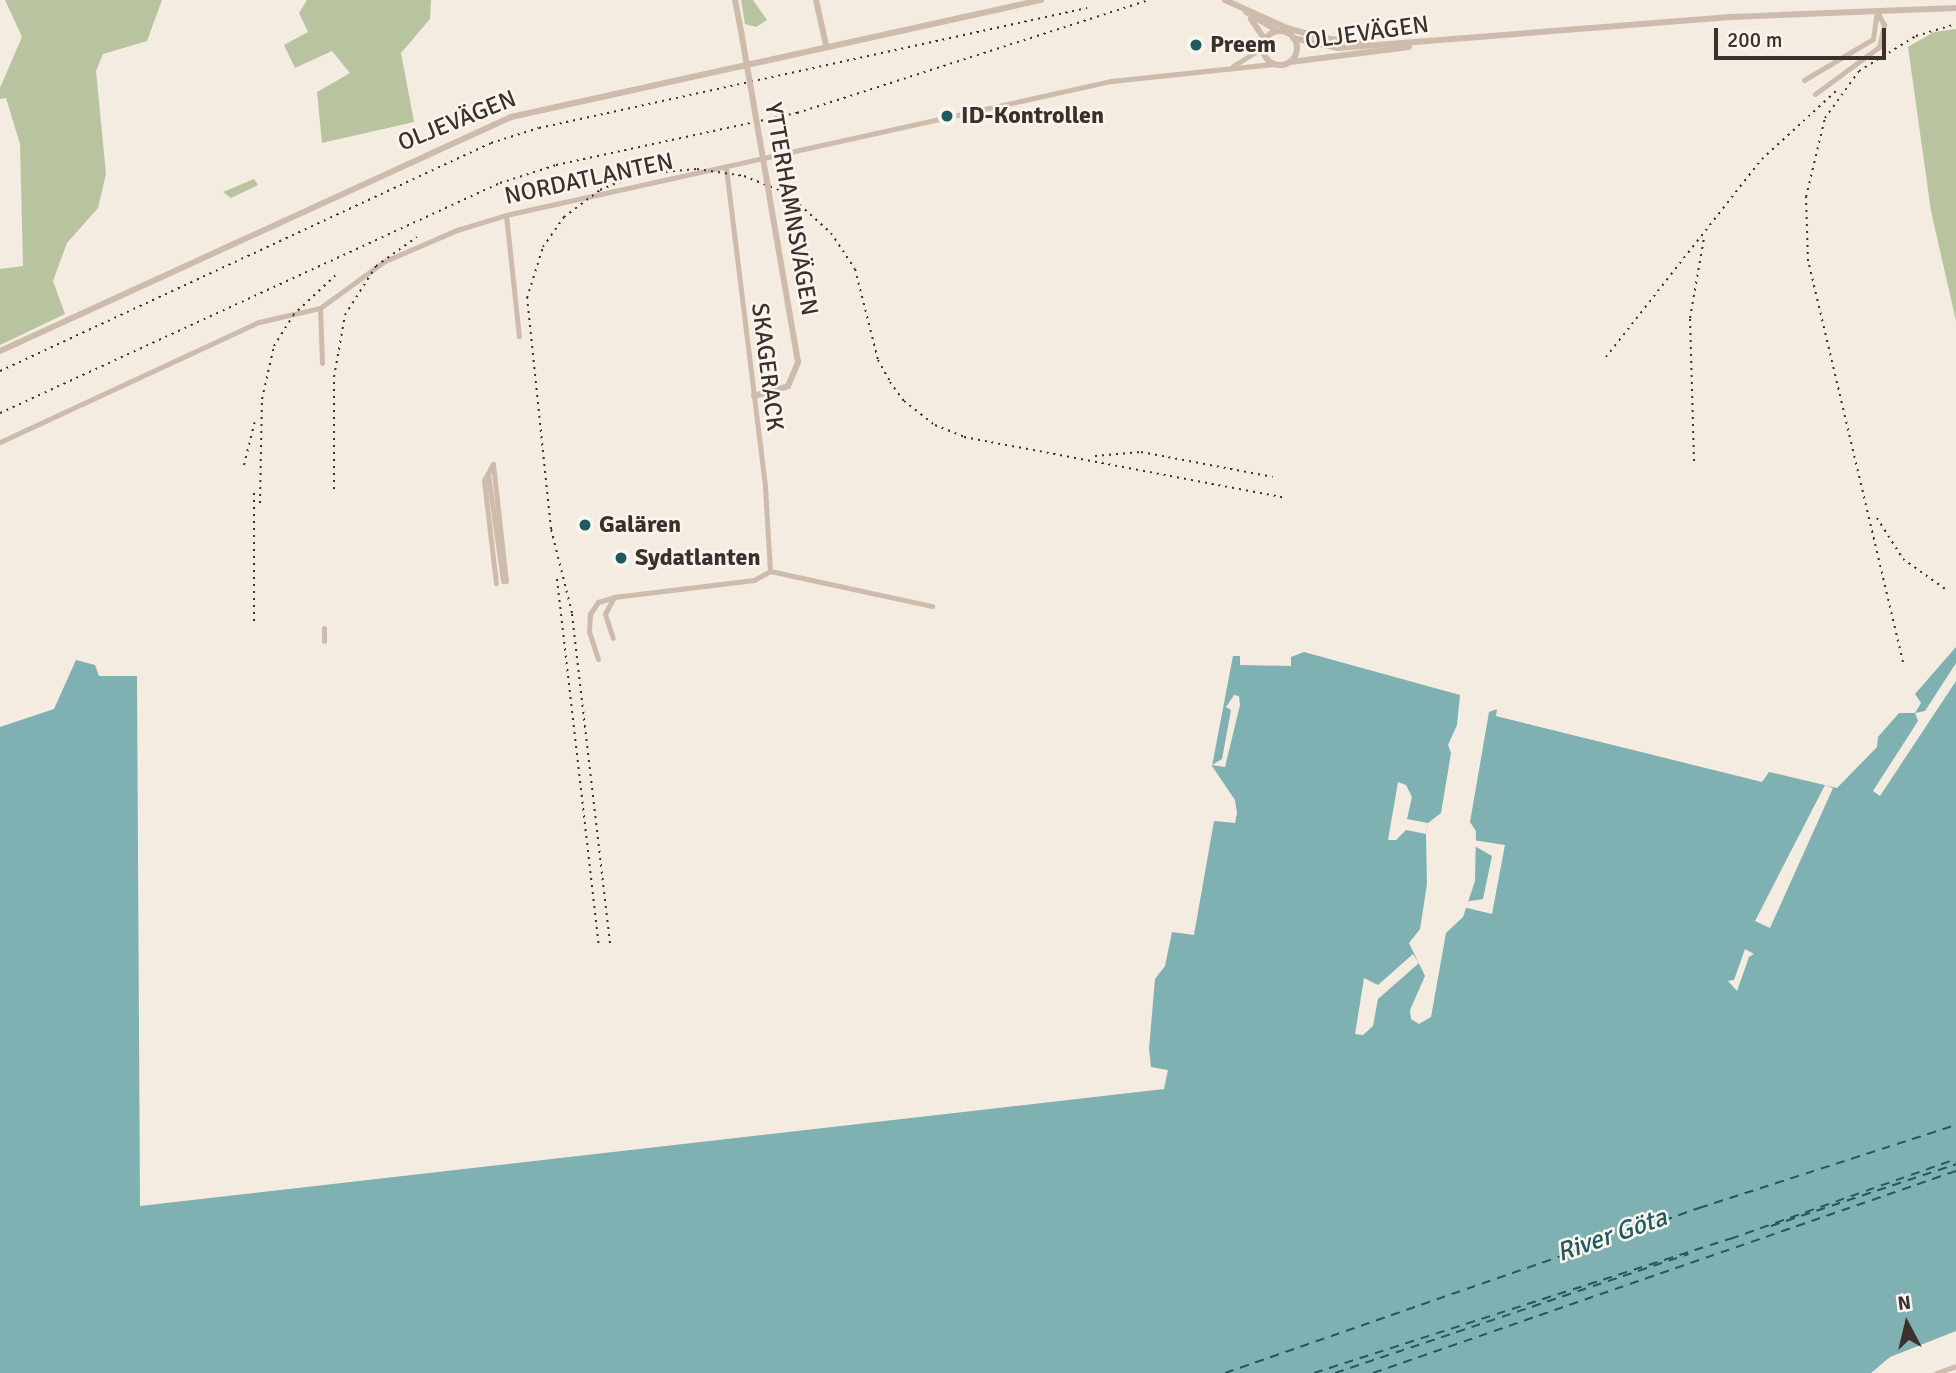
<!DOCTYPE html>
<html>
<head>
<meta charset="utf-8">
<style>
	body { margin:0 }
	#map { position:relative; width:1956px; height:1373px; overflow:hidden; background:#f4ebe1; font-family:Signika,sans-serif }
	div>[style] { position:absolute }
	.green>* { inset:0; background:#b8c4a0 }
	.water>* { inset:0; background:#7fb0b2 }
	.pier>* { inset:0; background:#f4ebe1 }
	.ferry>* { height:2px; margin-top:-1px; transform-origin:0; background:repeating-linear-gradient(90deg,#1f5a5e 0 9px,transparent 0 16px) }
	.minor>* { height:5px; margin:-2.5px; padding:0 2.5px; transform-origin:2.5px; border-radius:2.5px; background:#cdbbac }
	.tertiary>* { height:6px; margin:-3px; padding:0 3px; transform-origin:3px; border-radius:3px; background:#cdbbac }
	.tertiary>.ring { margin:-3px; padding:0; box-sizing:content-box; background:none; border:6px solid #cdbbac; border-radius:50% }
	.rail>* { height:2px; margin-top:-1px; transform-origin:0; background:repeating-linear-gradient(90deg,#3b302b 0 2px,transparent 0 7px) }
	.tertiary-bridge>* { height:6px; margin:-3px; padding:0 3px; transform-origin:3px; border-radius:3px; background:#cdbbac }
	.dots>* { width:19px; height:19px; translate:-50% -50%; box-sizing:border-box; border:4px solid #fbf5ee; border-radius:50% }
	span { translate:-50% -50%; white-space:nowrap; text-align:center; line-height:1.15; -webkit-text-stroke:5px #fbf5ee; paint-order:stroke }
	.street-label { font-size:24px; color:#3b302b }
	.poi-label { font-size:24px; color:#3b302b; font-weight:700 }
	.left { translate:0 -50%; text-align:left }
	.water-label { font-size:26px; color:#1f5a5e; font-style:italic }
	.north { position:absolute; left:1872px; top:1289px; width:70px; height:70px; -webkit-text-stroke:5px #fbf5ee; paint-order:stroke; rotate:353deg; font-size:19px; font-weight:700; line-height:28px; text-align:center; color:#3b302b }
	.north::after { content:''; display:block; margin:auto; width:24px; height:32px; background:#3b302b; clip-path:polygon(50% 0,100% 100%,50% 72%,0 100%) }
	.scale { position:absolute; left:1714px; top:28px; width:172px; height:32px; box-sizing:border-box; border:4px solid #3b302b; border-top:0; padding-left:9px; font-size:21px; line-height:24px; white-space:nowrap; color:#3b302b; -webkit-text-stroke:5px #fbf5ee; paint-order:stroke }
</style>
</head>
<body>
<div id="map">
	<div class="green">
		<i style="clip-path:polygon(5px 0,162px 0,147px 41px,103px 54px,96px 71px,106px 174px,98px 208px,67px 243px,53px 281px,65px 314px,0 345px,0 269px,23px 266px,20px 144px,6px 98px,0 99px,0 88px,22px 37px)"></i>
		<i style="clip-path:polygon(307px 0,431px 0,430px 19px,401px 53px,414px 122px,322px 143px,317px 92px,350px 73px,332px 51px,295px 68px,284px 45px,308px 32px,299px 13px)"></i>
		<i style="clip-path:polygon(741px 0,753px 0,767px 20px,756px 27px,745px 24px)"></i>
		<i style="clip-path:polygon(1956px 29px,1956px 321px,1931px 211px,1908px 47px,1934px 32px)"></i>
		<i style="clip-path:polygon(254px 179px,258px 185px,231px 198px,223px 192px)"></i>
	</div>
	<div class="water">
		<i style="clip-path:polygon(1956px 647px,1956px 1331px,1890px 1357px,1871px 1373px,0 1373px,0 727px,54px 709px,76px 660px,95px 665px,99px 676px,137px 676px,140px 1206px,1164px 1089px,1168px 1070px,1151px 1067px,1149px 1049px,1155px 979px,1165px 966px,1172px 932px,1194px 935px,1214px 821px,1235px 823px,1237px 813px,1235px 800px,1212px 766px,1233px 656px,1240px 656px,1240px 665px,1291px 666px,1291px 657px,1304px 652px,1460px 695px,1457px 725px,1448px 745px,1451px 753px,1441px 813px,1428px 823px,1426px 834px,1427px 884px,1420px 929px,1409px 943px,1425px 976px,1410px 1010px,1411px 1019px,1419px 1024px,1431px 1017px,1446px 933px,1463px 917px,1475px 881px,1476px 831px,1470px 822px,1489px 712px,1497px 709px,1496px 716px,1762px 782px,1769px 772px,1837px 788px,1877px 747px,1878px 737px,1899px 713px,1915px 713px,1921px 703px,1915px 694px)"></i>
	</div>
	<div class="pier">
		<i style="clip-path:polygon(1956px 663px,1956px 681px,1880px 796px,1873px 791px,1918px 721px,1915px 713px,1925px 711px)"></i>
		<i style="clip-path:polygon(1234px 695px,1239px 696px,1240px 705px,1225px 767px,1212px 765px,1222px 759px,1231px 710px,1226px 707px)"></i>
		<i style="clip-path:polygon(1398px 782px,1406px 785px,1412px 797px,1407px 819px,1428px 823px,1426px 834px,1406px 830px,1396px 840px,1388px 840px)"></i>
		<i style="clip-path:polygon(1825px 785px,1833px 788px,1770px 928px,1755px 921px)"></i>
		<i style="clip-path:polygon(1473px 840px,1505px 845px,1492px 914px,1463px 907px,1464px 902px,1483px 899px,1492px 856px,1473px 845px)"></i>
		<i style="clip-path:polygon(1745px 949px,1754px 954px,1749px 957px,1737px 991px,1728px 981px,1734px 980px)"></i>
		<i style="clip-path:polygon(1413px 954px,1419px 963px,1378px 999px,1373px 1026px,1363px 1035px,1355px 1034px,1364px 978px,1378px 985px)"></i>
	</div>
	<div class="ferry">
		<i style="left:1771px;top:1226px;width:195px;rotate:-18.5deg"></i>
		<i style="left:1225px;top:1373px;width:502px;rotate:-19.19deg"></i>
		<i style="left:1699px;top:1208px;width:270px;rotate:-17.9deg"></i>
		<i style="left:1314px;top:1373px;width:437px;rotate:-17.9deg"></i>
		<i style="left:1730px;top:1239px;width:240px;rotate:-19.5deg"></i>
		<i style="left:1335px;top:1373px;width:373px;rotate:-18.6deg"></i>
		<i style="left:1373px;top:1373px;width:617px;rotate:-19.11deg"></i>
	</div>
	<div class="minor">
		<i style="left:1233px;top:66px;width:36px;rotate:-32deg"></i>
		<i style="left:1804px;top:80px;width:80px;rotate:-30.7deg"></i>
		<i style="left:1873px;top:39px;width:27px;rotate:-82deg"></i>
		<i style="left:1815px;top:94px;width:79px;rotate:-36.3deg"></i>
		<i style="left:1879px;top:47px;width:23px;rotate:-77deg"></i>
		<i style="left:1884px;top:25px;width:15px;rotate:-118deg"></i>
		<i style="left:726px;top:168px;width:321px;rotate:83deg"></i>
		<i style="left:765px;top:487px;width:84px;rotate:86.6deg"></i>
		<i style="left:506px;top:215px;width:122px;rotate:83.9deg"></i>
		<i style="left:320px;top:308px;width:55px;rotate:87.9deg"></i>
		<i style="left:0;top:442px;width:285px;rotate:-24.9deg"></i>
		<i style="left:259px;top:322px;width:63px;rotate:-12.9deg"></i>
		<i style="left:320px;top:308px;width:80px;rotate:-35.9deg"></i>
		<i style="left:385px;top:261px;width:78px;rotate:-23.3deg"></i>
		<i style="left:457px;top:230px;width:51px;rotate:-17deg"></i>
		<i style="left:506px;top:215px;width:620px;rotate:-12.49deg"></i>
		<i style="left:1111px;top:81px;width:163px;rotate:-6deg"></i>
		<i style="left:493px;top:464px;width:18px;rotate:119deg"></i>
		<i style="left:484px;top:480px;width:104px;rotate:83.4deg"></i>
		<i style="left:493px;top:464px;width:118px;rotate:83.7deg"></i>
		<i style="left:488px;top:474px;width:108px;rotate:82deg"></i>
		<i style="left:770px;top:571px;width:166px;rotate:12.2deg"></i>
		<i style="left:614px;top:597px;width:141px;rotate:-6.9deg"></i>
		<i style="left:754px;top:580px;width:18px;rotate:-29deg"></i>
		<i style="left:324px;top:641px;width:13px;rotate:-90deg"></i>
		<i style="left:598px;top:659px;width:28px;rotate:-108deg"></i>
		<i style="left:589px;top:632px;width:18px;rotate:-87deg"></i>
		<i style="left:590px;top:614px;width:14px;rotate:-56deg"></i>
		<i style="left:598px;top:602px;width:17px;rotate:-17deg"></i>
		<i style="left:614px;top:597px;width:19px;rotate:118deg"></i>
		<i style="left:605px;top:614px;width:25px;rotate:72deg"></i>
		<i style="left:1936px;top:1373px;width:21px;rotate:-19deg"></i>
	</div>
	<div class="tertiary">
		<i style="left:735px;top:0;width:38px;rotate:79deg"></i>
		<i style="left:816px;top:0;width:46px;rotate:77.5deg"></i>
		<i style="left:1225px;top:0;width:68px;rotate:24.3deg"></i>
		<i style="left:1287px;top:28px;width:37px;rotate:16deg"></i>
		<i style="left:1323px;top:38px;width:44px;rotate:6.5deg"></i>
		<i style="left:1246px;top:12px;width:37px;rotate:31deg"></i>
		<i style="left:1251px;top:19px;width:25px;rotate:56deg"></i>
		<i class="ring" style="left:1263px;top:31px;width:28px;height:28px"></i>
		<i style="left:1293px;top:38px;width:46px;rotate:12.5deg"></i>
		<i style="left:1338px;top:48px;width:394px;rotate:-4.5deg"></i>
		<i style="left:1731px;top:17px;width:225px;rotate:-2.3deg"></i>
		<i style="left:1290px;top:62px;width:120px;rotate:-7.2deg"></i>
		<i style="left:0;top:351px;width:562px;rotate:-24.6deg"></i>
		<i style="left:511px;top:117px;width:543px;rotate:-12.45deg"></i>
		<i style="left:754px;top:396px;width:35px;rotate:-16deg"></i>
		<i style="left:788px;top:386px;width:26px;rotate:-67deg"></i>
		<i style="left:798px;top:362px;width:170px;rotate:-99.8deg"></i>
	</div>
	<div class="rail">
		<i style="left:652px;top:173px;width:45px;rotate:-5.1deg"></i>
		<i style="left:697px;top:169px;width:48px;rotate:8.5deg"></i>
		<i style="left:744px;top:176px;width:35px;rotate:22deg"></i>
		<i style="left:777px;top:189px;width:28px;rotate:35deg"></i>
		<i style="left:800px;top:205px;width:42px;rotate:42.1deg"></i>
		<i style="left:831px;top:233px;width:43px;rotate:56.3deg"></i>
		<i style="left:855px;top:269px;width:94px;rotate:75.8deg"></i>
		<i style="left:878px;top:360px;width:25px;rotate:61deg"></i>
		<i style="left:890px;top:382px;width:24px;rotate:54deg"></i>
		<i style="left:904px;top:401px;width:39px;rotate:38deg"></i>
		<i style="left:935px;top:425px;width:31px;rotate:22deg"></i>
		<i style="left:964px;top:437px;width:324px;rotate:10.7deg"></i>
		<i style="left:1606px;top:357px;width:252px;rotate:-51.8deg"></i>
		<i style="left:1762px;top:159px;width:102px;rotate:-42.6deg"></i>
		<i style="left:0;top:371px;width:541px;rotate:-24.91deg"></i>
		<i style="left:491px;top:143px;width:50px;rotate:-17.4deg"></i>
		<i style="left:539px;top:128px;width:561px;rotate:-12.35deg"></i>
		<i style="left:0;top:413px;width:550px;rotate:-24.7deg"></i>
		<i style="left:500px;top:183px;width:59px;rotate:-17.8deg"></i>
		<i style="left:556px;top:165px;width:247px;rotate:-12.2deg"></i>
		<i style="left:797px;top:113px;width:371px;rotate:-17.8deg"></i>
		<i style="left:1095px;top:456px;width:46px;rotate:-5deg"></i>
		<i style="left:1141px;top:452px;width:134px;rotate:10.7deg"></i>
		<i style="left:1694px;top:461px;width:143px;rotate:-91.6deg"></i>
		<i style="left:1690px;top:318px;width:81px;rotate:-80.1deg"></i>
		<i style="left:244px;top:465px;width:45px;rotate:-76deg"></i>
		<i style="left:334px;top:489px;width:112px;rotate:-90deg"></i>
		<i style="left:334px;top:377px;width:63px;rotate:-79.9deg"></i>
		<i style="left:345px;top:315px;width:58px;rotate:-57.7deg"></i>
		<i style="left:376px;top:266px;width:50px;rotate:-35.3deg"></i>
		<i style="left:254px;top:493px;width:133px;rotate:90deg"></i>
		<i style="left:260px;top:503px;width:104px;rotate:-88.9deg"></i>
		<i style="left:262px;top:399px;width:54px;rotate:-77.2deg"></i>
		<i style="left:274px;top:346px;width:36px;rotate:-58deg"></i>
		<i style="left:293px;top:315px;width:60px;rotate:-43deg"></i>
		<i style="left:1877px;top:518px;width:49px;rotate:57.6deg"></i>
		<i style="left:1903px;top:559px;width:55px;rotate:35.4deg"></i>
		<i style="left:557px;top:579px;width:368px;rotate:83.5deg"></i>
		<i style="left:1903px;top:662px;width:412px;rotate:-103.3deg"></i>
		<i style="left:1808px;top:261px;width:64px;rotate:-91.8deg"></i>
		<i style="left:1806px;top:197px;width:81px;rotate:-76.5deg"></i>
		<i style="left:1825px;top:118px;width:58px;rotate:-54.1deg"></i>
		<i style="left:1859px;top:71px;width:67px;rotate:-31.6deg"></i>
		<i style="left:1916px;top:36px;width:42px;rotate:-16.7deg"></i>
		<i style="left:610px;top:943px;width:332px;rotate:-96.6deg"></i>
		<i style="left:572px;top:613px;width:87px;rotate:-104deg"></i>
		<i style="left:551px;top:529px;width:232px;rotate:-95.9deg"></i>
		<i style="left:527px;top:298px;width:53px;rotate:-72.6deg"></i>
		<i style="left:543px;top:247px;width:37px;rotate:-55deg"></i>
		<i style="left:564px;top:217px;width:45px;rotate:-36.9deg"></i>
		<i style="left:600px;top:190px;width:33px;rotate:-23deg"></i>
	</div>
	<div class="tertiary-bridge">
		<i style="left:742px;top:37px;width:159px;rotate:80.2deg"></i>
	</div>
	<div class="dots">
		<i style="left:1196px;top:45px;background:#1f5a5e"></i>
		<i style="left:947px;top:116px;background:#1f5a5e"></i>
		<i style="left:585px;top:525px;background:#1f5a5e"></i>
		<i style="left:621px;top:558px;background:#1f5a5e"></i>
	</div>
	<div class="street-label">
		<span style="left:1367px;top:33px;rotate:-8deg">OLJEVÄGEN</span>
		<span style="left:457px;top:121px;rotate:-22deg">OLJEVÄGEN</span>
		<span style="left:589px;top:179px;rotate:-12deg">NORDATLANTEN</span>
		<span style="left:791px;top:209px;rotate:80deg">YTTERHAMNSVÄGEN</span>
		<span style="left:767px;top:367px;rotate:83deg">SKAGERACK</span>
	</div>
	<div class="poi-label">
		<span class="left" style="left:1210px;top:45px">Preem</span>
		<span class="left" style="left:961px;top:116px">ID-Kontrollen</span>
		<span class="left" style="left:599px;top:525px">Galären</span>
		<span class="left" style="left:635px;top:558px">Sydatlanten</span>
	</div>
	<div class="water-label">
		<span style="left:1612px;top:1236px;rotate:-19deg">River Göta</span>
	</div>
	<div class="north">N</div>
	<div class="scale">200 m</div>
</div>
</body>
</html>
